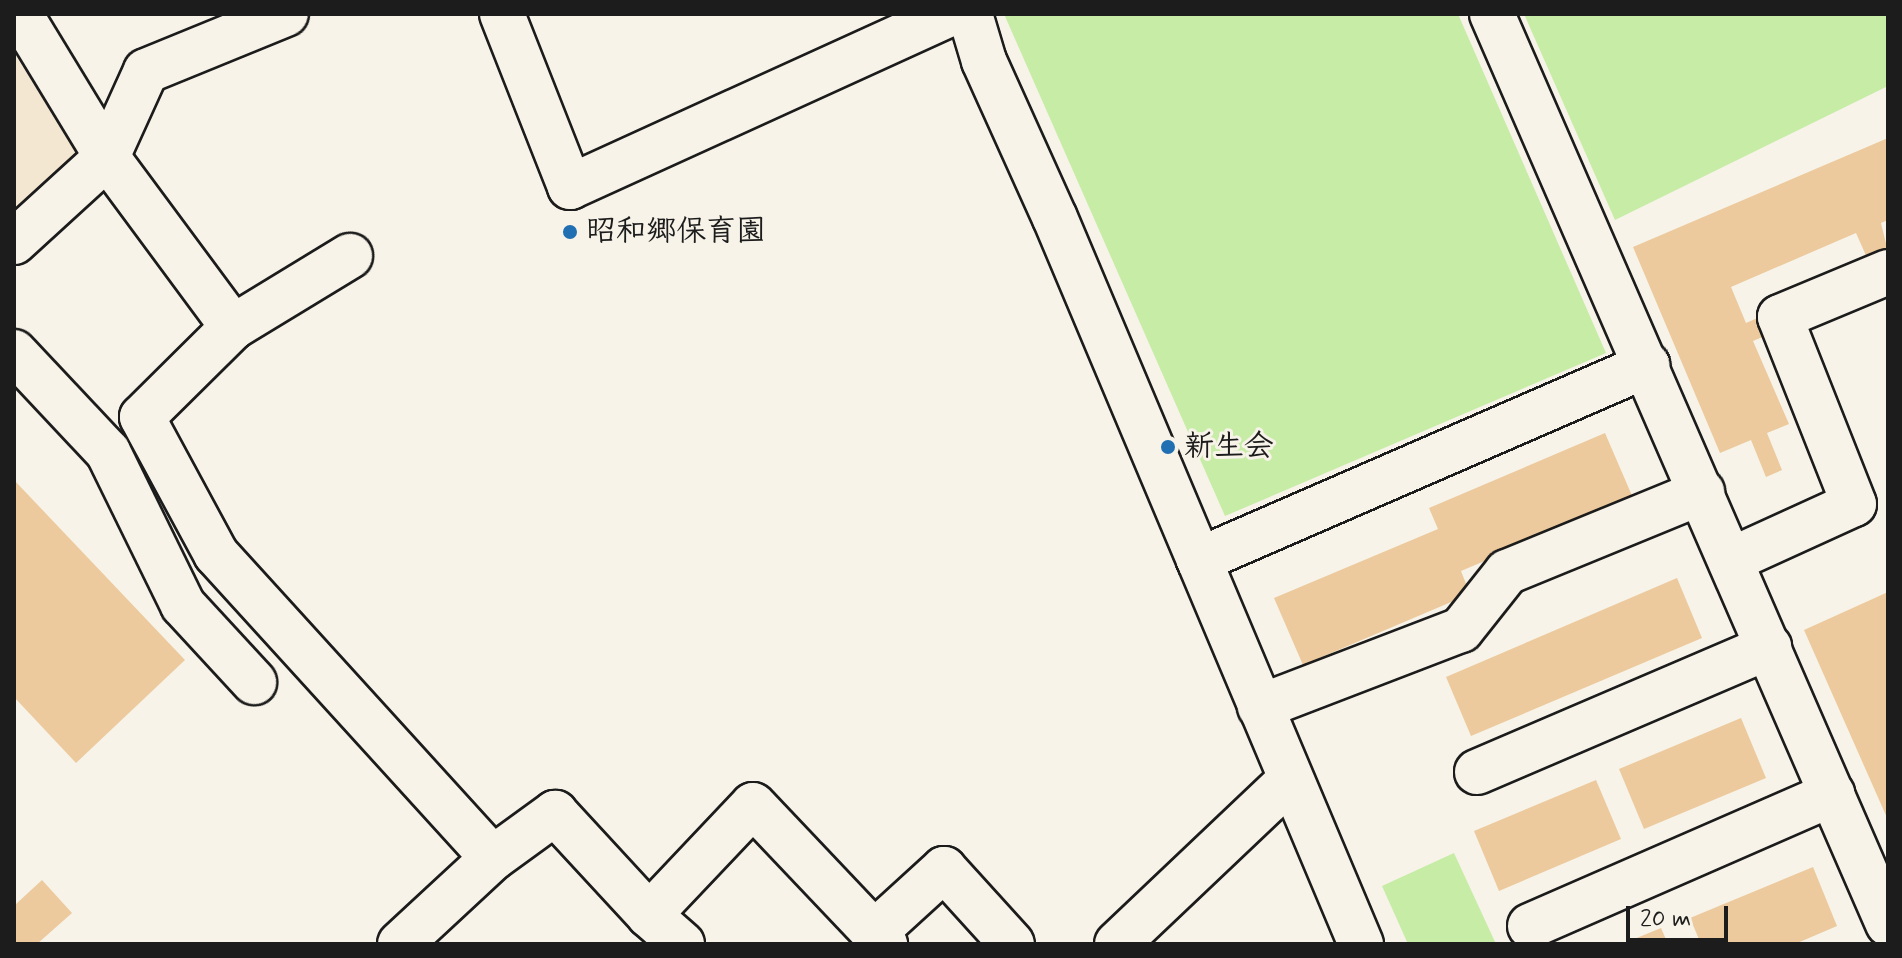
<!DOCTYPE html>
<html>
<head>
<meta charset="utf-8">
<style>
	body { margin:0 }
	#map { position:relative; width:1902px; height:958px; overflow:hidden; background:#f7f3e8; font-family:Mynerve,"Klee One",sans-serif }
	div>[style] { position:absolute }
	.built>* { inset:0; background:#f4e7d2 }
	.green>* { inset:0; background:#c6eca6 }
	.building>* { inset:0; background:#ecca9d }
	.roads { filter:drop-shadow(2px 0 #1c1c1c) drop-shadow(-2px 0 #1c1c1c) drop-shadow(0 2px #1c1c1c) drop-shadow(0 -2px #1c1c1c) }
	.minor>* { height:44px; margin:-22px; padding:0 22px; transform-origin:22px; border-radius:22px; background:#f7f3e8 }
	.dots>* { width:22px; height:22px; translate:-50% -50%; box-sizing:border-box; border:4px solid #f7f3e8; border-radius:50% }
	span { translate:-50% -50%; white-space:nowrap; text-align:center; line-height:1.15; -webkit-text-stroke:6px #f7f3e8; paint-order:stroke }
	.poi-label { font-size:30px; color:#1c1c1c; font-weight:700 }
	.left { translate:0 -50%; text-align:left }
	.frame { position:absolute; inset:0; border:16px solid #1c1c1c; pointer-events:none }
	.scale { position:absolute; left:1626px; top:906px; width:102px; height:36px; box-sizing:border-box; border:4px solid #1c1c1c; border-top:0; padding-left:10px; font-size:24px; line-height:28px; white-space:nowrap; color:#1c1c1c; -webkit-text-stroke:6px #f7f3e8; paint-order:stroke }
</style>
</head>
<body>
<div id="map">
	<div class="built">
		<i style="clip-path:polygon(14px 53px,79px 155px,14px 213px)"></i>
	</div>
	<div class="green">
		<i style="clip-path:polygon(1004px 14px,1458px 14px,1606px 353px,1225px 516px)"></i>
		<i style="clip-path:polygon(1524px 14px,1888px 14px,1888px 86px,1615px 220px)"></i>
		<i style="clip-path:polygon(1454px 853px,1496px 944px,1408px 944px,1382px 886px)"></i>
	</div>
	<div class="building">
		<i style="clip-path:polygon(1888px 138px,1888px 220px,1881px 223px,1888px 252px,1868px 260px,1856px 233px,1731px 287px,1746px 323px,1769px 313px,1777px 331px,1753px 341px,1789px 424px,1767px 433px,1782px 470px,1766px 477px,1751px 440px,1720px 453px,1633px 247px)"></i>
		<i style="clip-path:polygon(1605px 433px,1633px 498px,1461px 571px,1470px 594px,1303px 665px,1274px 598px,1438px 529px,1429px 508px)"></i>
		<i style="clip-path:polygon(14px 480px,185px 660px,76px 763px,14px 697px)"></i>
		<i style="clip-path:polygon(1677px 578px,1702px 638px,1471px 736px,1446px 677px)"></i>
		<i style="clip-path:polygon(1888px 592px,1887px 668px,1888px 820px,1804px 630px)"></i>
		<i style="clip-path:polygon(1741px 718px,1766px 778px,1644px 829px,1619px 769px)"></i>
		<i style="clip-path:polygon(1596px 780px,1621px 839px,1499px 891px,1474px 831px)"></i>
		<i style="clip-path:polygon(1813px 867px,1837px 926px,1795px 944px,1701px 944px,1690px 918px)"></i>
		<i style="clip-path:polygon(42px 880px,72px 913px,37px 944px,14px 944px,14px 901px,16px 904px)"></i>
		<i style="clip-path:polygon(1661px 928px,1668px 944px,1622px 944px)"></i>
	</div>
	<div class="roads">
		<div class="minor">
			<i style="left:20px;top:14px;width:167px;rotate:58.7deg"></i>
			<i style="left:107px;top:157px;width:212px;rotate:53.5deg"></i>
			<i style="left:233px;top:327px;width:128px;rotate:135.3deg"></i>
			<i style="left:142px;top:417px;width:156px;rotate:61.6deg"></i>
			<i style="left:216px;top:554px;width:411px;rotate:47.7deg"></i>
			<i style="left:502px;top:14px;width:186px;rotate:68.5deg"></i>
			<i style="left:570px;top:187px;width:418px;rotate:-24.5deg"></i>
			<i style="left:970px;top:14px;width:49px;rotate:73.4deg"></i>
			<i style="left:984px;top:61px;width:172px;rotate:65.7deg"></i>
			<i style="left:1055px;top:218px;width:788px;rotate:67.15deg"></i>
			<i style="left:1492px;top:14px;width:992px;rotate:66.48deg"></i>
			<i style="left:14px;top:242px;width:126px;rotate:-42.4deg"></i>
			<i style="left:107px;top:157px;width:94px;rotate:-65.6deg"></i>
			<i style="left:146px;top:71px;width:151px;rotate:-22.2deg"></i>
			<i style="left:233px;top:327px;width:137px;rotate:-31.3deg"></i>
			<i style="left:14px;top:352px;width:137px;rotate:46.8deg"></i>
			<i style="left:108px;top:452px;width:170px;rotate:63.9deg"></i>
			<i style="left:183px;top:605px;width:105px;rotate:47.3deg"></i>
			<i style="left:1199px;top:560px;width:489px;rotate:-23.5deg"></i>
			<i style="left:1731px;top:560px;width:135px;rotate:-24.5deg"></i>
			<i style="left:1854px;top:504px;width:201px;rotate:-111.6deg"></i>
			<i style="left:1780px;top:317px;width:117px;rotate:-22.6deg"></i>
			<i style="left:1260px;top:707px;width:215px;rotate:-21deg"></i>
			<i style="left:1461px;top:630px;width:74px;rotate:-51.6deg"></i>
			<i style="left:1507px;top:572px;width:211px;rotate:-22.3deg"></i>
			<i style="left:1477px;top:772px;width:318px;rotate:-23.2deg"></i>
			<i style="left:649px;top:915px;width:151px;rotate:-46.6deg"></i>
			<i style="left:753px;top:805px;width:192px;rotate:46.5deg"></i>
			<i style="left:1530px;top:926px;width:330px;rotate:-23.6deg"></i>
			<i style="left:874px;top:933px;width:95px;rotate:-42.4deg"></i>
			<i style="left:944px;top:869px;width:101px;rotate:47.8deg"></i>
			<i style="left:400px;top:944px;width:127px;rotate:-42.8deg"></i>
			<i style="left:493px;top:858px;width:77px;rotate:-36deg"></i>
			<i style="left:555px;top:813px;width:139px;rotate:47.3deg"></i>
			<i style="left:649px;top:915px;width:44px;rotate:41.3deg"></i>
			<i style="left:1117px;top:944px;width:238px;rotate:-43.5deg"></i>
		</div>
	</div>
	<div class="dots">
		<i style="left:570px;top:232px;background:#1f6fb2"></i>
		<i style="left:1168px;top:447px;background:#1f6fb2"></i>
	</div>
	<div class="poi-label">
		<span class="left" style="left:586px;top:232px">昭和郷保育園</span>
		<span class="left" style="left:1184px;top:447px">新生会</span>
	</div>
	<div class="frame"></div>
	<div class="scale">20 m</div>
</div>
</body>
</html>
